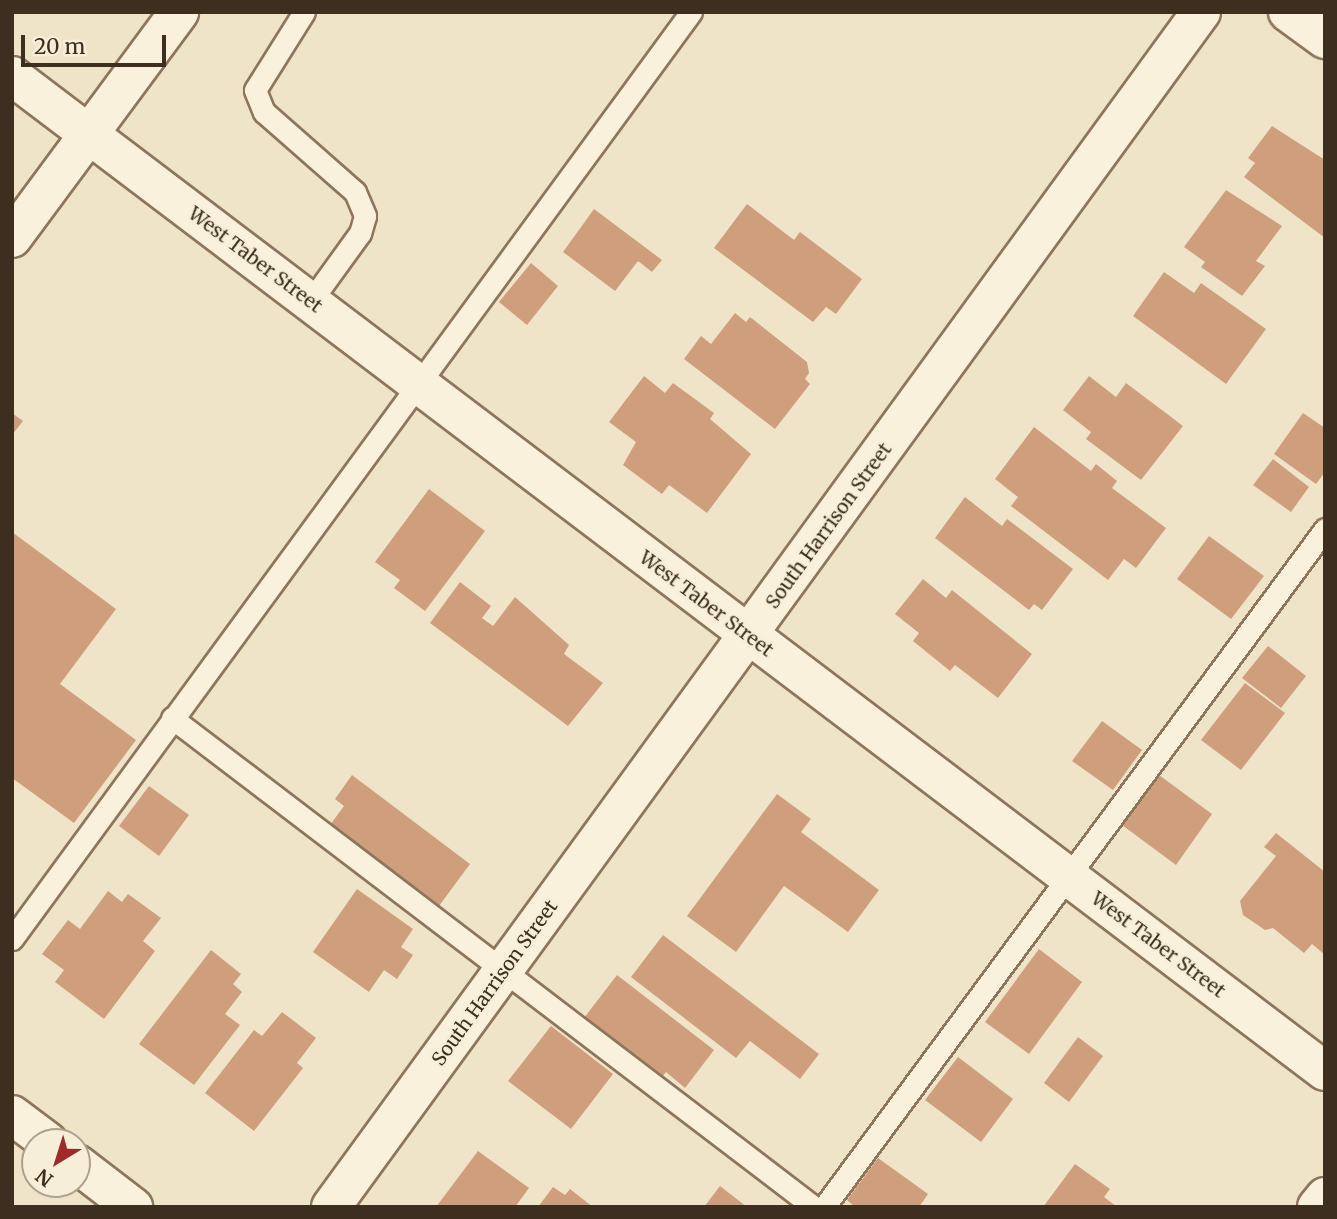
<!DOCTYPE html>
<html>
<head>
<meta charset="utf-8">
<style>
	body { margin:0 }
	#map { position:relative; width:1337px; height:1219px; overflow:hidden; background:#f0e4c8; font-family:Merriweather,serif }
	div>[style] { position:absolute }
	.building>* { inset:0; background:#cf9f7d }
	.roads { filter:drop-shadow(2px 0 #8d765c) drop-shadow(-2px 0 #8d765c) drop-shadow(0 2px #8d765c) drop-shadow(0 -2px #8d765c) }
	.service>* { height:21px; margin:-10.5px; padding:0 10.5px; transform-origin:10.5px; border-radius:10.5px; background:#faf1dc }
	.minor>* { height:38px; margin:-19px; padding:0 19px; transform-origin:19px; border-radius:19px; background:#faf1dc }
	.tertiary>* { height:38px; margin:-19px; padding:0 19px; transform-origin:19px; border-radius:19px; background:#faf1dc }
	span { translate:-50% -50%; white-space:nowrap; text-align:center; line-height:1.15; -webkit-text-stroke:5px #f7eed8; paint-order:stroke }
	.street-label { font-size:19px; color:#3d2e20 }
	.frame { position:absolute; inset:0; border:14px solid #3d2e20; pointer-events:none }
	.north { position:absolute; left:21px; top:1128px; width:70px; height:70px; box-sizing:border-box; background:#f7eed8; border:2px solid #ada18e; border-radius:50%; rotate:218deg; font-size:19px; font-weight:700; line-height:28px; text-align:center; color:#3d2e20 }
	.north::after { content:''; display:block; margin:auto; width:24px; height:32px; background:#9e2a2b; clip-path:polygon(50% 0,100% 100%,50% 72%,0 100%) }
	.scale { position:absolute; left:21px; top:35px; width:145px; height:32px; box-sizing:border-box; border:4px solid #3d2e20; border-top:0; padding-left:9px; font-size:21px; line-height:24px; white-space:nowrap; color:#3d2e20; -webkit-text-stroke:5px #f7eed8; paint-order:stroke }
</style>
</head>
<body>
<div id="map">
	<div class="building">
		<i style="clip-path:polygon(1272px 126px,1325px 160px,1325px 238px,1244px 177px,1255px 163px,1248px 158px)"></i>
		<i style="clip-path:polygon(1226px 190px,1282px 226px,1256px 261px,1265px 266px,1242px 296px,1201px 267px,1205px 262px,1184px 247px)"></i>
		<i style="clip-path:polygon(747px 204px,794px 240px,800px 232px,862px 279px,836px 314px,826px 307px,813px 322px,714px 248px)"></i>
		<i style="clip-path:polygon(594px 209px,662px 260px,652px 272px,638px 261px,615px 291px,563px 252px)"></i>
		<i style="clip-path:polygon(531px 263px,558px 286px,527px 325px,499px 302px)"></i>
		<i style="clip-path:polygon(1164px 272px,1194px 293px,1201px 283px,1266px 329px,1226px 384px,1133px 316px)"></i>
		<i style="clip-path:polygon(735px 313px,746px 322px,750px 317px,807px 362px,809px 373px,805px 379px,810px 384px,775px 429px,684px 359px,701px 336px,711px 344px)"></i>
		<i style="clip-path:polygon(644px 376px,665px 393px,673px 383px,714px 413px,710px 419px,751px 454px,707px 513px,669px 485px,662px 494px,623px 465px,636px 442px,609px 422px)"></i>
		<i style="clip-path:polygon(1089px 376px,1116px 397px,1126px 383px,1183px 426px,1141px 480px,1086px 439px,1091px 432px,1063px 410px)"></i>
		<i style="clip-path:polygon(12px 413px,23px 421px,12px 435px)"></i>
		<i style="clip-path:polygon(1303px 413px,1325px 428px,1325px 472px,1316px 484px,1274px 454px)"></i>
		<i style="clip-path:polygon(1034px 427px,1091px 471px,1096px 464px,1117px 481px,1112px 488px,1166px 528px,1136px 568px,1124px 559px,1108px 580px,1011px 506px,1018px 497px,995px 479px)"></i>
		<i style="clip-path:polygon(1273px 459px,1309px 487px,1291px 512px,1253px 485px)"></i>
		<i style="clip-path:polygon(429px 489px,485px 531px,425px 611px,394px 588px,400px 580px,375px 562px)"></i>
		<i style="clip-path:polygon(965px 497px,1002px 526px,1007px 519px,1073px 569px,1042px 610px,1034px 604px,1029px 610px,935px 538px)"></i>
		<i style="clip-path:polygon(12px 532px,116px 609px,60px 684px,136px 740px,74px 823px,12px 778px)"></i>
		<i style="clip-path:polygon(1209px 536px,1264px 576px,1231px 619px,1177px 579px)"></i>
		<i style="clip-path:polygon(923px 579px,946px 598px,952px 590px,1032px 654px,998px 698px,955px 665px,950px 671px,913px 641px,919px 633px,895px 614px)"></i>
		<i style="clip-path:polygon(460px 582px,491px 606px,482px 618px,493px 626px,515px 597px,569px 645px,564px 654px,603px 683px,568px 726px,430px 623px)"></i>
		<i style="clip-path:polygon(1268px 646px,1306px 676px,1281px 708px,1242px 678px)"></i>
		<i style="clip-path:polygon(1245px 683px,1285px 713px,1241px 770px,1201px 740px)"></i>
		<i style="clip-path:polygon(1102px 721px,1142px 750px,1113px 790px,1072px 761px)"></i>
		<i style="clip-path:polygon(352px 775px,470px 864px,439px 906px,330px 825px,344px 806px,335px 799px)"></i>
		<i style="clip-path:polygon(1159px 775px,1212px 814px,1176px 865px,1122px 825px)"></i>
		<i style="clip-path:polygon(149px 786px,189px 815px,159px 856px,119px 826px)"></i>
		<i style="clip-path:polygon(777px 794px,811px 819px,801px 832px,879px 890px,848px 932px,784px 886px,736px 952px,687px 916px)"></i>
		<i style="clip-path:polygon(1276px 833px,1325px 872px,1325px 955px,1312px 944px,1304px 953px,1273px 928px,1265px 930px,1243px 915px,1240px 901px,1276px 856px,1264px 847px)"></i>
		<i style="clip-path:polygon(357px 889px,413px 929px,401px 947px,413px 955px,397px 979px,384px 970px,369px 992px,313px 952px)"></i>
		<i style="clip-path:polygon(108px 891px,122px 902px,128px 894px,161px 918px,143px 941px,155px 951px,104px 1019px,55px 982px,64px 970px,42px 954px,68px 920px,80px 929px)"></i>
		<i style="clip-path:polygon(663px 935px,819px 1054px,800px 1079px,750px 1041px,736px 1058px,631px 977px)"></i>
		<i style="clip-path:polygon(1039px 949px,1082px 982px,1029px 1054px,985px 1022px)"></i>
		<i style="clip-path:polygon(211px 950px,241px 974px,233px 984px,242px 992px,225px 1014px,240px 1025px,194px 1085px,139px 1044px)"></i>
		<i style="clip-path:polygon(617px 975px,714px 1050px,685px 1088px,666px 1072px,659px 1081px,592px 1029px,594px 1025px,584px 1018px)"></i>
		<i style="clip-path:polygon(282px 1012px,316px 1038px,297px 1063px,303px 1068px,254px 1131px,205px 1093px,254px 1030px,262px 1036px)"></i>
		<i style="clip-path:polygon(551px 1026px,613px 1074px,571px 1129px,508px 1081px)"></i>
		<i style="clip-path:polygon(1078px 1037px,1103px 1056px,1069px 1102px,1044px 1083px)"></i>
		<i style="clip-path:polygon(958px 1057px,1013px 1099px,981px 1142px,925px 1100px)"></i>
		<i style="clip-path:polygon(478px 1151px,529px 1188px,515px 1207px,436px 1207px)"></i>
		<i style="clip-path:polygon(878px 1158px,928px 1194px,919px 1207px,855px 1207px,847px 1200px)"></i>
		<i style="clip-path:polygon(1075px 1164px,1110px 1189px,1104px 1197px,1117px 1207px,1043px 1207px)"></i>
		<i style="clip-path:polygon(720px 1186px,747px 1207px,704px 1207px)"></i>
		<i style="clip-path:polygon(553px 1187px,565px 1195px,570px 1189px,593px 1207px,538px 1207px)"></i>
	</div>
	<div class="roads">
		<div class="service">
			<i style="left:304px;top:12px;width:92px;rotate:122.1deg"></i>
			<i style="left:255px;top:90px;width:24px;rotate:68deg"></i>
			<i style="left:264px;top:112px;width:121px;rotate:41.3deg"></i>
			<i style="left:355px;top:192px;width:26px;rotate:67deg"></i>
			<i style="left:365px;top:216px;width:18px;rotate:106deg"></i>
			<i style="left:360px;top:233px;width:85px;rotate:125.9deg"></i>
			<i style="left:172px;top:718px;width:807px;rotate:37.3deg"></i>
			<i style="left:12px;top:939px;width:1149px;rotate:-53.78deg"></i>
			<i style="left:824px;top:1207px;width:843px;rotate:-53.54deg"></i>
		</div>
		<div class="minor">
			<i style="left:1288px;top:12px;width:46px;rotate:36.1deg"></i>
			<i style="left:12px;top:76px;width:1647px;rotate:37.16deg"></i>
			<i style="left:12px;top:1115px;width:45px;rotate:36.9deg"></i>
			<i style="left:77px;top:1164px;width:71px;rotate:37.5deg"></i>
			<i style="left:331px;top:1207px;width:1478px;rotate:-53.94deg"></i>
			<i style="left:1317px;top:1207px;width:13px;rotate:-51deg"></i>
		</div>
		<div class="tertiary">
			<i style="left:12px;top:238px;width:281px;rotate:-53.5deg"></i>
		</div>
	</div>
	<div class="street-label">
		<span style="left:255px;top:260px;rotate:37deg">West Taber Street</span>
		<span style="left:829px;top:526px;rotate:-54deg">South Harrison Street</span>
		<span style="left:706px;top:604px;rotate:37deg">West Taber Street</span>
		<span style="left:1158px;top:945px;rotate:37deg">West Taber Street</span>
		<span style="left:495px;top:983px;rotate:-54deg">South Harrison Street</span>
	</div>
	<div class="frame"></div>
	<div class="north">N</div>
	<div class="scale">20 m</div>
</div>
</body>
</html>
